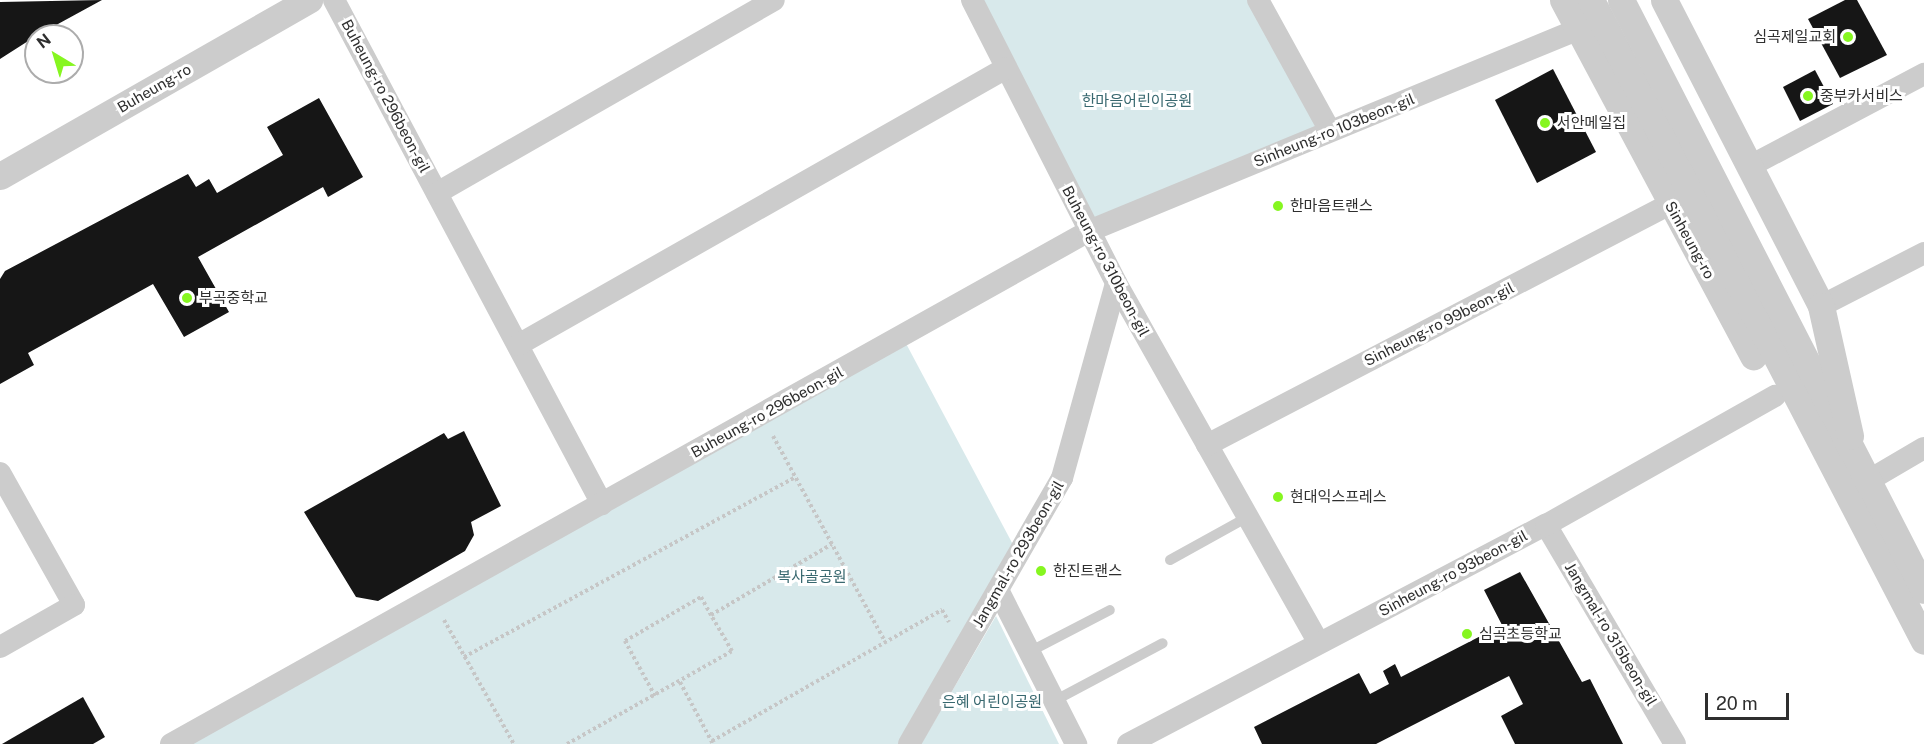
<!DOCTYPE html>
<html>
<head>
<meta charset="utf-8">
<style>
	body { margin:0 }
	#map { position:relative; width:1924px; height:744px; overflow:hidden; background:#fff; font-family:"Public Sans","Noto Sans KR",sans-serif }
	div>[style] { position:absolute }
	.green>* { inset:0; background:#d8e9eb }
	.building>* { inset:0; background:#161616 }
	.path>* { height:4px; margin-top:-2px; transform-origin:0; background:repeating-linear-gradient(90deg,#c6c6c6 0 3px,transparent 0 6px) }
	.service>* { height:10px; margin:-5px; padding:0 5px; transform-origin:5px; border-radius:5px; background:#ccc }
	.minor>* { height:22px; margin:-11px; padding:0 11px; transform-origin:11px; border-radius:11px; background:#ccc }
	.tertiary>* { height:27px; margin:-13.5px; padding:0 13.5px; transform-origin:13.5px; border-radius:13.5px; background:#ccc }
	.dots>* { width:16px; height:16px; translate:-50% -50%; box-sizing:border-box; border:3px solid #fff; border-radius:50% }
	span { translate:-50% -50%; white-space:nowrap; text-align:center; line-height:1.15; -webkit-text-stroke:6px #fff; paint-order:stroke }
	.poi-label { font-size:15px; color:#2f2f2f }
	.right { translate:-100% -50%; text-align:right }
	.left { translate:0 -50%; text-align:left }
	.street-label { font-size:15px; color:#2f2f2f }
	.park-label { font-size:15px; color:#38686f }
	.north { position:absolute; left:24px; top:24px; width:60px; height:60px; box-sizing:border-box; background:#fff; border:2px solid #acacac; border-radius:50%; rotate:322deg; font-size:16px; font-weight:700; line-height:24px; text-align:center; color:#2f2f2f }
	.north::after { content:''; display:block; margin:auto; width:21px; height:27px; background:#86f620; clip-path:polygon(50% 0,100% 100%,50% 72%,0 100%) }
	.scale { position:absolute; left:1705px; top:693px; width:84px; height:27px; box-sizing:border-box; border:3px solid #2f2f2f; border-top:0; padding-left:8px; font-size:18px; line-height:21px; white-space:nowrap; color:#2f2f2f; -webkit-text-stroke:4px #fff; paint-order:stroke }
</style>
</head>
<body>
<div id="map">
	<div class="green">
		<i style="clip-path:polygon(972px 0,1258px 0,1330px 131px,1089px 231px)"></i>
		<i style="clip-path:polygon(902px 336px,1018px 554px,910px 744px,171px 744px)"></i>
		<i style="clip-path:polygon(996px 616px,1059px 744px,921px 744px)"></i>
	</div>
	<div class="building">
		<i style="clip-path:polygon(102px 0,36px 36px,0 59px,0 2px)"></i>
		<i style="clip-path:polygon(1845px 0,1857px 0,1887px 55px,1840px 78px,1808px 19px)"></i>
		<i style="clip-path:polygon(1553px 69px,1596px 152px,1537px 183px,1495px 100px)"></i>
		<i style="clip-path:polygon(1815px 70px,1833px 104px,1800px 121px,1783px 87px)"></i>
		<i style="clip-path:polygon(319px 98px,363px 177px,328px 197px,323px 187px,198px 257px,229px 312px,184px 337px,153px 284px,28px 353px,34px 365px,0 384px,0 279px,5px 271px,188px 174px,196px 187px,209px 179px,217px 193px,283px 155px,267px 127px)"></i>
		<i style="clip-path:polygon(464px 431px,501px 506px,471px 522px,474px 535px,465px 551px,378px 601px,356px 597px,304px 512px,444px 433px,448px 439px)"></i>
		<i style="clip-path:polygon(1520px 572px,1582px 682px,1590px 679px,1623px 744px,1515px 744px,1501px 716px,1523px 704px,1509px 676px,1376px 744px,1262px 744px,1254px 727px,1359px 673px,1370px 694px,1389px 684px,1383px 671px,1395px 664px,1401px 677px,1502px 625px,1484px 590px)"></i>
		<i style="clip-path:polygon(83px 697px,105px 737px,93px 744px,2px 744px)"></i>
	</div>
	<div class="path">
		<i style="left:773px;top:436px;width:234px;rotate:61.4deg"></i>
		<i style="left:444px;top:620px;width:142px;rotate:60.6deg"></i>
		<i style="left:464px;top:657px;width:378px;rotate:-28.5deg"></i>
		<i style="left:680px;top:682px;width:70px;rotate:62deg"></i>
		<i style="left:655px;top:696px;width:63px;rotate:-118.6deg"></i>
		<i style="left:625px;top:641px;width:88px;rotate:-30.1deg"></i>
		<i style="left:701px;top:597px;width:21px;rotate:61deg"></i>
		<i style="left:712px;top:741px;width:265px;rotate:-29.7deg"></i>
		<i style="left:942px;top:610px;width:14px;rotate:60deg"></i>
		<i style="left:567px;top:744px;width:189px;rotate:-29.4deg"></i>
		<i style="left:732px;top:651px;width:42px;rotate:-120.3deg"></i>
		<i style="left:711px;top:615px;width:140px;rotate:-30.4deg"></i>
	</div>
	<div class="service">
		<i style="left:1170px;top:560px;width:89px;rotate:-28.9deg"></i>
		<i style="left:1029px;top:652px;width:91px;rotate:-27.4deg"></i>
		<i style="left:1054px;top:701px;width:123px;rotate:-28deg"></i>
	</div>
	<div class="minor">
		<i style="left:334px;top:0;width:571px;rotate:62deg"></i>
		<i style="left:972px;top:0;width:318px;rotate:63deg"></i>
		<i style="left:1116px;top:283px;width:413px;rotate:60.6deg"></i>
		<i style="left:1258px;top:0;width:149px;rotate:61.2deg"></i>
		<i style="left:1752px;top:165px;width:195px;rotate:-27.9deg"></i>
		<i style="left:437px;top:193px;width:388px;rotate:-29.8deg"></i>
		<i style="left:1821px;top:306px;width:116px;rotate:-27.2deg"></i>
		<i style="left:518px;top:345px;width:561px;rotate:-29.58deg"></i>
		<i style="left:1207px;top:445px;width:522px;rotate:-27.5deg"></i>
		<i style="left:0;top:473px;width:151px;rotate:60.7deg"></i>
		<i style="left:74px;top:605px;width:85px;rotate:150.4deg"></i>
		<i style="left:1866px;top:482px;width:67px;rotate:-30.4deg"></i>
		<i style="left:1546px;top:525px;width:254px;rotate:59.5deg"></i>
		<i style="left:998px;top:590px;width:173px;rotate:63.1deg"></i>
		<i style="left:171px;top:744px;width:1052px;rotate:-29.2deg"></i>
		<i style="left:1089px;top:231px;width:530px;rotate:-22.4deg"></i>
		<i style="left:909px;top:744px;width:307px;rotate:-60.1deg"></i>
		<i style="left:1062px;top:478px;width:202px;rotate:-74.5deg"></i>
		<i style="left:1128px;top:744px;width:472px;rotate:-27.7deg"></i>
		<i style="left:1546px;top:525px;width:263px;rotate:-29.4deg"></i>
	</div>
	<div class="tertiary">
		<i style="left:1563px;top:0;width:404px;rotate:61.9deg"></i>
		<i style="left:1591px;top:0;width:722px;rotate:62.55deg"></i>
		<i style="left:1621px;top:0;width:663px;rotate:62.82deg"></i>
		<i style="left:1664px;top:0;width:344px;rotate:62.8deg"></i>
		<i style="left:1821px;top:306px;width:133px;rotate:77.4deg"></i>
		<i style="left:0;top:176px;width:356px;rotate:-29.7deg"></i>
	</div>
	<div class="dots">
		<i style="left:1848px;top:37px;background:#86f620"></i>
		<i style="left:1808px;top:96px;background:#86f620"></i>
		<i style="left:1545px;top:123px;background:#86f620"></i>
		<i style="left:1278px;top:206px;background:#86f620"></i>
		<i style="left:187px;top:298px;background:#86f620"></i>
		<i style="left:1278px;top:497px;background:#86f620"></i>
		<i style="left:1041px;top:571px;background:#86f620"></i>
		<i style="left:1467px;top:634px;background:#86f620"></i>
	</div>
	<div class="poi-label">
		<span class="right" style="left:1836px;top:37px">심곡제일교회</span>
		<span class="left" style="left:1820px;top:96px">중부카서비스</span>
		<span class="left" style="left:1557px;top:123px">서안메일집</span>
		<span class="left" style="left:1290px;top:206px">한마음트랜스</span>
		<span class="left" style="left:199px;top:298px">부곡중학교</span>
		<span class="left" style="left:1290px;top:497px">현대익스프레스</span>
		<span class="left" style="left:1053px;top:571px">한진트랜스</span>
		<span class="left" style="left:1479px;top:634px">심곡초등학교</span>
	</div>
	<div class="street-label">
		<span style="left:154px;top:88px;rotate:-30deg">Buheung-ro</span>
		<span style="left:386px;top:96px;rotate:62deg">Buheung-ro 296beon-gil</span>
		<span style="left:1334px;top:130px;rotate:-22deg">Sinheung-ro 103beon-gil</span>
		<span style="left:1690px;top:240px;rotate:61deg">Sinheung-ro</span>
		<span style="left:1106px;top:261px;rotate:62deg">Buheung-ro 310beon-gil</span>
		<span style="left:1439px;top:324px;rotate:-27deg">Sinheung-ro 99beon-gil</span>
		<span style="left:767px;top:412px;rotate:-29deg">Buheung-ro 296beon-gil</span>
		<span style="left:1018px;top:554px;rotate:-60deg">Jangmal-ro 293beon-gil</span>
		<span style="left:1453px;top:573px;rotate:-28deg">Sinheung-ro 93beon-gil</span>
		<span style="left:1611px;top:634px;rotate:59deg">Jangmal-ro 315beon-gil</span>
	</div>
	<div class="park-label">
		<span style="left:1137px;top:101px">한마음어린이공원</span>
		<span style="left:812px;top:577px">복사골공원</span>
		<span style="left:992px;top:702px">은혜 어린이공원</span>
	</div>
	<div class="north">N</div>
	<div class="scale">20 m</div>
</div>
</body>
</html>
